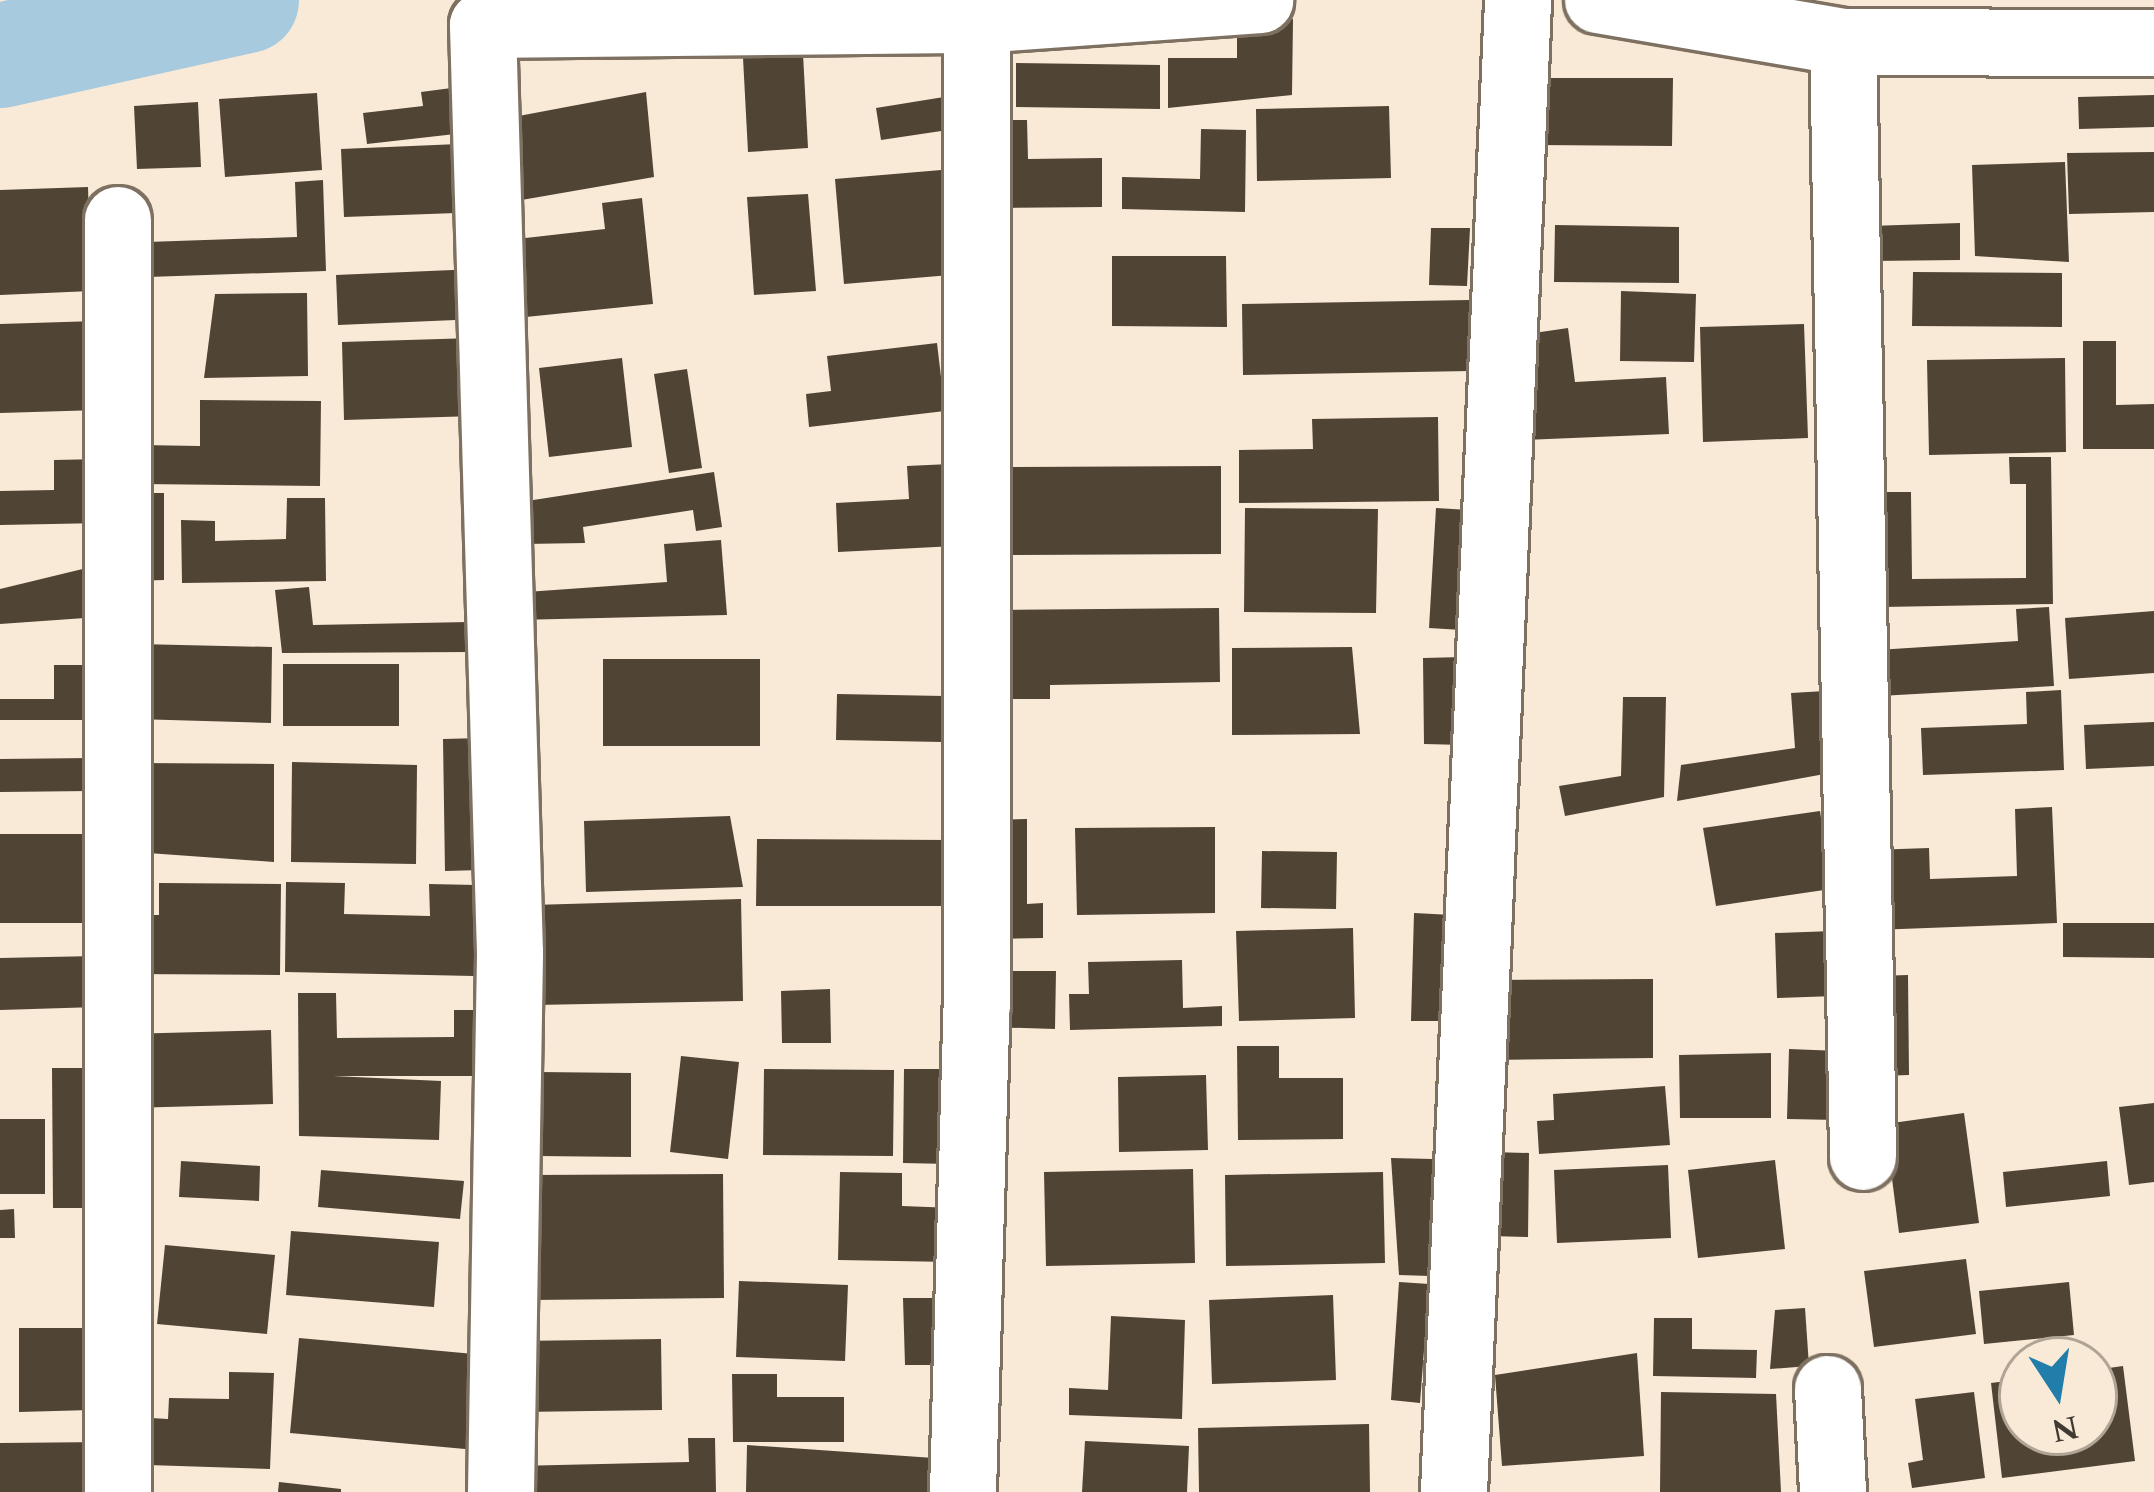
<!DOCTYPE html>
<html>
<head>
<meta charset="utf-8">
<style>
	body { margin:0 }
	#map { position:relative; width:2154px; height:1492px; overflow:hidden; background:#f9ead7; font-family:Spectral,serif }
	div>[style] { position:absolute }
	.river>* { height:105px; margin:-52.5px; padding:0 52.5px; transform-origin:52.5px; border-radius:52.5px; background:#a7cadf }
	.building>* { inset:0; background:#504435 }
	.roads { filter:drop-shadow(3px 0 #7e7161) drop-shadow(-3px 0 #7e7161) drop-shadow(0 3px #7e7161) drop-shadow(0 -3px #7e7161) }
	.minor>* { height:66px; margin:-33px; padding:0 33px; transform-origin:33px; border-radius:33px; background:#fff }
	span { translate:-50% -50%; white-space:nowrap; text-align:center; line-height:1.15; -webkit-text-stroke:12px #f9ead7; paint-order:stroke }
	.north { position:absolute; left:1998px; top:1336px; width:120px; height:120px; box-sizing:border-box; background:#f9ead7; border:3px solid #afa495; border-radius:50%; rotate:168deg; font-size:33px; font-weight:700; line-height:48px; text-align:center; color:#403a32 }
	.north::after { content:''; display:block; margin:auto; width:42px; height:54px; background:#217daa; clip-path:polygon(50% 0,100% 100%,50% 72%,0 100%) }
</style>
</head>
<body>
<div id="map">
	<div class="river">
		<i style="left:0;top:55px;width:252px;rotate:-12.6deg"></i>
	</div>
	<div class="building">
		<i style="clip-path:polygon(1237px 19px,1293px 19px,1292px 95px,1168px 108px,1168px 58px,1237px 58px)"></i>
		<i style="clip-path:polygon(802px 35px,808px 148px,748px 152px,742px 39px)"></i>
		<i style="clip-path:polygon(1016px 63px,1160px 65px,1160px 109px,1016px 107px)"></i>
		<i style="clip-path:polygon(1536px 78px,1673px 78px,1672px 146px,1535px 145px)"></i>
		<i style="clip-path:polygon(459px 87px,464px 133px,367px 144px,363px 113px,423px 106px,421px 92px)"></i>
		<i style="clip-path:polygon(646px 92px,654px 177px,510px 202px,502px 119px)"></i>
		<i style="clip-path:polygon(317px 93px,322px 170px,225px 177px,219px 99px)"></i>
		<i style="clip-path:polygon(2154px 95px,2154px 127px,2079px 129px,2078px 97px)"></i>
		<i style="clip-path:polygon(944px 97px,948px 130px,881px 140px,876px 108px)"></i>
		<i style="clip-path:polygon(198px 102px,201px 167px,137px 169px,134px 106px)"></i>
		<i style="clip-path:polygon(1389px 106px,1391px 178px,1257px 181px,1256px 109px)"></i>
		<i style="clip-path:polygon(994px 120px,1027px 120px,1028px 159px,1102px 158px,1102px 207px,994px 208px)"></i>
		<i style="clip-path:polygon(1201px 129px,1246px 130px,1245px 212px,1122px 209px,1122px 177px,1200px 179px)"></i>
		<i style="clip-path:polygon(482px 143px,485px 212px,344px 217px,341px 149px)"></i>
		<i style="clip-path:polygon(2154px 152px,2154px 212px,2069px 214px,2067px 153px)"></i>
		<i style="clip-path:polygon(2065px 162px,2069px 262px,1975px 256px,1972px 165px)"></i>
		<i style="clip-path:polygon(953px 169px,962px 274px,844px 284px,835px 179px)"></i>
		<i style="clip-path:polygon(323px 180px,326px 271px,148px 277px,147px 242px,297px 237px,295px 182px)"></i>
		<i style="clip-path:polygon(88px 187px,91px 291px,0 295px,0 190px)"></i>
		<i style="clip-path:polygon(808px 194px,816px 291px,754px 295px,747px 197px)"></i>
		<i style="clip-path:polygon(642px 198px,653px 304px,516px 318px,508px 240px,605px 229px,602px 203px)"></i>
		<i style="clip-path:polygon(1960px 223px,1960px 260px,1871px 261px,1870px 226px)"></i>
		<i style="clip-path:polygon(1555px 225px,1679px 227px,1679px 283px,1554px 282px)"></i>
		<i style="clip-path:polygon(1431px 228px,1470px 228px,1467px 286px,1429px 285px)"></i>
		<i style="clip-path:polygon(1112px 256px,1226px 256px,1227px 327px,1112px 326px)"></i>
		<i style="clip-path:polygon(476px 269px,479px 319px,338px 325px,336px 275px)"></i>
		<i style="clip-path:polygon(1913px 272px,2062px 273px,2062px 327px,1912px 326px)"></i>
		<i style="clip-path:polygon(1621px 291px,1696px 294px,1694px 362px,1620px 361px)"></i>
		<i style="clip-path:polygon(307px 293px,308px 376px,204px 378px,215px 294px)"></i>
		<i style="clip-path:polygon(1469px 300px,1470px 371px,1243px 375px,1242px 304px)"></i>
		<i style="clip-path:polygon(96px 321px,99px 410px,0 413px,0 324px)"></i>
		<i style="clip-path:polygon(1804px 324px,1808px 438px,1703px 442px,1700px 327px)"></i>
		<i style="clip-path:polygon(1568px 328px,1575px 382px,1666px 377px,1669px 434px,1522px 440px,1534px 333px)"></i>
		<i style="clip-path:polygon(473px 338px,475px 416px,344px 420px,342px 342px)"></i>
		<i style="clip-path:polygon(2083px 341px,2116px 341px,2116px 405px,2154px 404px,2154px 449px,2083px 449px)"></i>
		<i style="clip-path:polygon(937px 343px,945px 411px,809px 427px,806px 394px,831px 391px,827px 356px)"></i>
		<i style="clip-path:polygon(622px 358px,632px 447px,549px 457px,539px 368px)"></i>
		<i style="clip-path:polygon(2065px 358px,2066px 452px,1929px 455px,1927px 360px)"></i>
		<i style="clip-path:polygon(687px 369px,702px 468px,669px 473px,654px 374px)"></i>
		<i style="clip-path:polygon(200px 400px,321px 401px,320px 486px,140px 484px,141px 445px,200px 446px)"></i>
		<i style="clip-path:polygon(1438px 417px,1439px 501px,1239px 503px,1239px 450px,1313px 449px,1312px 419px)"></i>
		<i style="clip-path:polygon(2009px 457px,2051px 457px,2053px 604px,1882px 607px,1881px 492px,1911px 492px,1912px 579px,2026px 578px,2026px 484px,2010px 484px)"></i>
		<i style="clip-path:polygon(102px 459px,103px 523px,0 525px,0 491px,54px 490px,54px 460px)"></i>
		<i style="clip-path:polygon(950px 464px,955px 546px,838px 552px,836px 503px,909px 499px,907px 466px)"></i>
		<i style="clip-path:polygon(1221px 466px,1221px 554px,997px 555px,996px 467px)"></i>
		<i style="clip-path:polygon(714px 472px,722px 527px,696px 531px,693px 510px,583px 527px,585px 543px,524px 544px,514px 503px)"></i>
		<i style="clip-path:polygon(130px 493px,164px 493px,164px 580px,130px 581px)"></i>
		<i style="clip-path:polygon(287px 498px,325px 498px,326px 581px,182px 583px,181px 520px,215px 521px,215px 541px,286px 539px)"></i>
		<i style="clip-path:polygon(1245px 508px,1378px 509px,1376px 613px,1244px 612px)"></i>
		<i style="clip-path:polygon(1436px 508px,1469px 510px,1462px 630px,1429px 628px)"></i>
		<i style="clip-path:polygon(721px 540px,727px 615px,516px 620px,512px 593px,667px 582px,664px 544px)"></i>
		<i style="clip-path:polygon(95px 566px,99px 617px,0 624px,0 589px)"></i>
		<i style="clip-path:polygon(309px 587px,313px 625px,469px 622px,471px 652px,282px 653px,275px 590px)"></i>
		<i style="clip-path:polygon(2049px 607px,2054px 686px,1880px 696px,1877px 650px,2018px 641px,2016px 609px)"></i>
		<i style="clip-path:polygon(1219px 608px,1220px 682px,1050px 685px,1050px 699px,995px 699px,994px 610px)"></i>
		<i style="clip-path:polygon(2154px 611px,2154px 673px,2069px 679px,2065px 618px)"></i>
		<i style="clip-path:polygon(138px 644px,272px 647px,271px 723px,135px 719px)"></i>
		<i style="clip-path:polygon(1352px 647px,1360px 734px,1232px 735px,1232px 648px)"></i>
		<i style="clip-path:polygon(1463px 657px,1464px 745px,1424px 744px,1423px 658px)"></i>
		<i style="clip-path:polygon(603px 659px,760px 659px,760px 746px,603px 746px)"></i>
		<i style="clip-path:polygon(283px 664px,399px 664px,399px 726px,283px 726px)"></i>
		<i style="clip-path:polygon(54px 665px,92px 665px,92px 720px,0 720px,0 699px,54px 699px)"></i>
		<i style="clip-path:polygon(2061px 690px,2064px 770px,1923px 775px,1921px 728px,2027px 724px,2026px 692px)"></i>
		<i style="clip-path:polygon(1825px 691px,1830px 773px,1677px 801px,1681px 765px,1795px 748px,1791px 693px)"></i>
		<i style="clip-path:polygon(837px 694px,944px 696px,943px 742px,836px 740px)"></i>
		<i style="clip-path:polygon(1623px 697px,1666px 697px,1664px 797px,1565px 816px,1559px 786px,1621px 776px)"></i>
		<i style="clip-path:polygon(2154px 722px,2154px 766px,2086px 769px,2084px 725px)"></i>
		<i style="clip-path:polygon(481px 738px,482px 870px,445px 871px,443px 739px)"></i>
		<i style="clip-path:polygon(91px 758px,90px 791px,0 792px,0 759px)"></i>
		<i style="clip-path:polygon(292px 762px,417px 765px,416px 864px,291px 862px)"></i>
		<i style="clip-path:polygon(135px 763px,274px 764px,274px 862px,134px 852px)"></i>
		<i style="clip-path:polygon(2052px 807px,2057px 923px,1874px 930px,1871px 850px,1929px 848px,1930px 879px,2017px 876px,2015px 809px)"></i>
		<i style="clip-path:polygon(1820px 811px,1831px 889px,1716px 906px,1703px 828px)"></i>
		<i style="clip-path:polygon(730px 816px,743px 887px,586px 892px,584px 821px)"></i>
		<i style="clip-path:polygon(1027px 819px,1027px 904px,1043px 903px,1043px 938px,993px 939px,992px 820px)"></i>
		<i style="clip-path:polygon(1215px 827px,1215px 913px,1077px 915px,1075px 828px)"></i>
		<i style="clip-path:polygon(0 834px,98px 834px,98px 923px,0 923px)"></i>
		<i style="clip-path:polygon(757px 839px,950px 840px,950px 906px,756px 906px)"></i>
		<i style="clip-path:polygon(1262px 851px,1337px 852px,1336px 909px,1261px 908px)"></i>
		<i style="clip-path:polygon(286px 882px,345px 883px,344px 914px,430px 916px,429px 884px,476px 885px,474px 976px,285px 972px)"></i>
		<i style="clip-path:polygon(159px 883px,281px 884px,280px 975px,132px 974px,132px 915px,159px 915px)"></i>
		<i style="clip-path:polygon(741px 899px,743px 1001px,535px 1005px,532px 905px)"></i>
		<i style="clip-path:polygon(1414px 913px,1452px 915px,1449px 1021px,1411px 1021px)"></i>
		<i style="clip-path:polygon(2063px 923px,2154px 923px,2154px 958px,2063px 957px)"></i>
		<i style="clip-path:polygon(1353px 928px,1355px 1018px,1239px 1021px,1236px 931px)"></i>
		<i style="clip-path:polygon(1833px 931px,1835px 996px,1777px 998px,1775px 933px)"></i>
		<i style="clip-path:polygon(96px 956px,97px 1007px,0 1010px,0 958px)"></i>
		<i style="clip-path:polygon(1182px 960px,1183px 1008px,1222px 1006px,1222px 1026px,1070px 1030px,1069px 994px,1089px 994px,1088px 962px)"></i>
		<i style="clip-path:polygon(990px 971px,1056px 971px,1055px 1029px,989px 1027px)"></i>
		<i style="clip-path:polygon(1908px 975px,1909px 1075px,1878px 1076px,1876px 976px)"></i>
		<i style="clip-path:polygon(1653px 979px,1653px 1058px,1489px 1060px,1488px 980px)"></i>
		<i style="clip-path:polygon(830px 989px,831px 1043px,782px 1043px,781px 991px)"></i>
		<i style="clip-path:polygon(298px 993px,336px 993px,337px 1038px,454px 1037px,454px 1010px,489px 1010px,489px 1076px,333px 1076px,441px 1081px,439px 1140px,299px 1136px)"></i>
		<i style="clip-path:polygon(271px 1030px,273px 1104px,129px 1108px,126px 1034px)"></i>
		<i style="clip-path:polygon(1237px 1046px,1279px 1046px,1279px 1078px,1343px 1078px,1343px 1139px,1238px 1140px)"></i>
		<i style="clip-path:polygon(1789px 1049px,1839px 1051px,1838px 1120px,1787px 1119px)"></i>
		<i style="clip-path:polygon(1771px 1053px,1771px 1118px,1680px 1118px,1679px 1055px)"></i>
		<i style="clip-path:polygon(681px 1056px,739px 1062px,728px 1159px,670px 1152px)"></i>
		<i style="clip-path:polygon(52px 1068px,99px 1068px,99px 1208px,53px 1208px)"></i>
		<i style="clip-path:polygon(764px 1069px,894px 1070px,893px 1156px,763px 1155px)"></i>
		<i style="clip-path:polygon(904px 1069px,952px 1069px,950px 1164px,903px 1163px)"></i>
		<i style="clip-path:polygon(539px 1072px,631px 1073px,631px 1157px,538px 1156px)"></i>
		<i style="clip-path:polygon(1206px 1075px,1208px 1150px,1119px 1152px,1118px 1077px)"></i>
		<i style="clip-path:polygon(1665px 1086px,1670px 1145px,1539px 1154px,1537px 1121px,1554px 1120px,1553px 1094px)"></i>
		<i style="clip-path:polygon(2154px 1103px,2154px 1182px,2129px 1185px,2119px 1107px)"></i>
		<i style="clip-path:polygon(1964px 1113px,1979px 1223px,1899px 1233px,1885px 1124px)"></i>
		<i style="clip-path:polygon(0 1119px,45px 1119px,45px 1194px,0 1194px)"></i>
		<i style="clip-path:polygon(1491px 1152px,1529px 1153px,1528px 1237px,1490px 1236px)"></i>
		<i style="clip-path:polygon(1391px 1158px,1433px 1159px,1430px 1276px,1399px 1275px)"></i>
		<i style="clip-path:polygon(1775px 1160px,1785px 1249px,1698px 1258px,1688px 1170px)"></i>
		<i style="clip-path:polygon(181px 1161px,260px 1166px,259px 1201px,179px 1197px)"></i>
		<i style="clip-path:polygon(2107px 1161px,2110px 1196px,2006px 1207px,2003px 1172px)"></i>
		<i style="clip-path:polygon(1668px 1165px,1671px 1238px,1557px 1243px,1554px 1170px)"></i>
		<i style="clip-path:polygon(1193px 1169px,1195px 1263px,1046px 1266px,1044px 1172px)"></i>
		<i style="clip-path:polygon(321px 1170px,464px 1181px,460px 1219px,318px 1207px)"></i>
		<i style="clip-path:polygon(840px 1172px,902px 1173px,902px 1206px,954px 1208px,952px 1262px,838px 1260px)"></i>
		<i style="clip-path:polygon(1383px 1172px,1385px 1263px,1226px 1266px,1225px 1175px)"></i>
		<i style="clip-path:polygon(723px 1174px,724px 1298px,531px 1300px,531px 1175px)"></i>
		<i style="clip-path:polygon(14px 1209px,15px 1238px,0 1238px,0 1210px)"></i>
		<i style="clip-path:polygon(291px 1231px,439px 1242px,434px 1307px,286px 1295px)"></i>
		<i style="clip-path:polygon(165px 1245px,275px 1255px,267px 1334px,157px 1324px)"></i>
		<i style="clip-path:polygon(1966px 1259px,1976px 1334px,1874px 1347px,1864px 1271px)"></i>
		<i style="clip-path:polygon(739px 1281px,848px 1285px,845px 1361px,736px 1357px)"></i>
		<i style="clip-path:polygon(1399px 1282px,1429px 1284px,1420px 1403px,1391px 1400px)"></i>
		<i style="clip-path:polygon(2069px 1282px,2074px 1335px,1984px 1344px,1979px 1291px)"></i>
		<i style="clip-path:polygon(1333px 1295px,1336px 1380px,1212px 1384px,1209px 1300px)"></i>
		<i style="clip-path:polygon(903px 1298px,952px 1298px,952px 1365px,905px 1365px)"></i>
		<i style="clip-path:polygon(1805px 1308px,1809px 1366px,1770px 1369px,1775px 1310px)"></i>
		<i style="clip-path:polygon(1111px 1316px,1185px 1320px,1182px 1419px,1069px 1415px,1069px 1388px,1108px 1390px)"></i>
		<i style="clip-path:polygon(1654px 1318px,1692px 1318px,1692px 1349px,1757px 1350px,1756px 1378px,1653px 1376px)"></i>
		<i style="clip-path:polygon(19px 1328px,90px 1328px,91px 1410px,19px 1412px)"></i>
		<i style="clip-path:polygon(299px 1338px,485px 1355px,476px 1450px,290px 1433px)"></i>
		<i style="clip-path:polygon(661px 1339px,662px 1410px,520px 1412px,518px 1341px)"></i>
		<i style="clip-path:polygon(1637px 1353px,1644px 1456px,1502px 1466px,1495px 1375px)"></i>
		<i style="clip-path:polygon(2123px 1366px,2135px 1461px,2002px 1478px,1991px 1383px,2022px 1379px,2022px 1432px,2094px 1432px,2094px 1370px)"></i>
		<i style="clip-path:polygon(229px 1372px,274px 1373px,270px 1469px,148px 1465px,151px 1418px,168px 1419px,169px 1398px,229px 1399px)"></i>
		<i style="clip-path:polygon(732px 1374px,777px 1374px,777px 1397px,844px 1397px,844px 1442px,733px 1442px)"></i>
		<i style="clip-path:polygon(1661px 1392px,1776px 1394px,1781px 1492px,1660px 1492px)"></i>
		<i style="clip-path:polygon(1974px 1392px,1985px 1478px,1912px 1488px,1908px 1463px,1923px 1460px,1915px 1399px)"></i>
		<i style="clip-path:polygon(1369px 1424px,1370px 1492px,1199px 1492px,1198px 1428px)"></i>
		<i style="clip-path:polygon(688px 1438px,715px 1438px,716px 1492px,515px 1492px,515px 1466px,689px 1462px)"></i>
		<i style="clip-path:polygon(1085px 1441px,1189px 1446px,1187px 1492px,1082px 1492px)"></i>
		<i style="clip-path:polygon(105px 1442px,105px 1492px,0 1492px,0 1443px)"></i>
		<i style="clip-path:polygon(747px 1445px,948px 1459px,947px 1492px,746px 1492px)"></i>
		<i style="clip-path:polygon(279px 1482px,341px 1489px,341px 1492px,278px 1492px)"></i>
	</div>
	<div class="roads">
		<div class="minor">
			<i style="left:1598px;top:0;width:249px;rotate:9.7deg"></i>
			<i style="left:1843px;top:42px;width:311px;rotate:0.2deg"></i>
			<i style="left:1843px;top:42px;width:1115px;rotate:88.97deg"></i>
			<i style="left:118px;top:220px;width:1272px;rotate:90deg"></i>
			<i style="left:1828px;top:1389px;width:103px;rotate:87.2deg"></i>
			<i style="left:501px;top:1492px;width:539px;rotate:-89.04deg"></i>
			<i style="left:510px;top:953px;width:928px;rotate:-91.67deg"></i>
			<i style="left:483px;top:25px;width:494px;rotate:-0.6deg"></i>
			<i style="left:977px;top:20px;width:284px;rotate:-4deg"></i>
			<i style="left:963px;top:1492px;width:487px;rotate:-88.4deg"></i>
			<i style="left:977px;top:1005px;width:985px;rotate:-90deg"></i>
			<i style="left:1454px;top:1492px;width:1493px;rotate:-87.54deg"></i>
		</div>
	</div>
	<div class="north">N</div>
</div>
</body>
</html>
